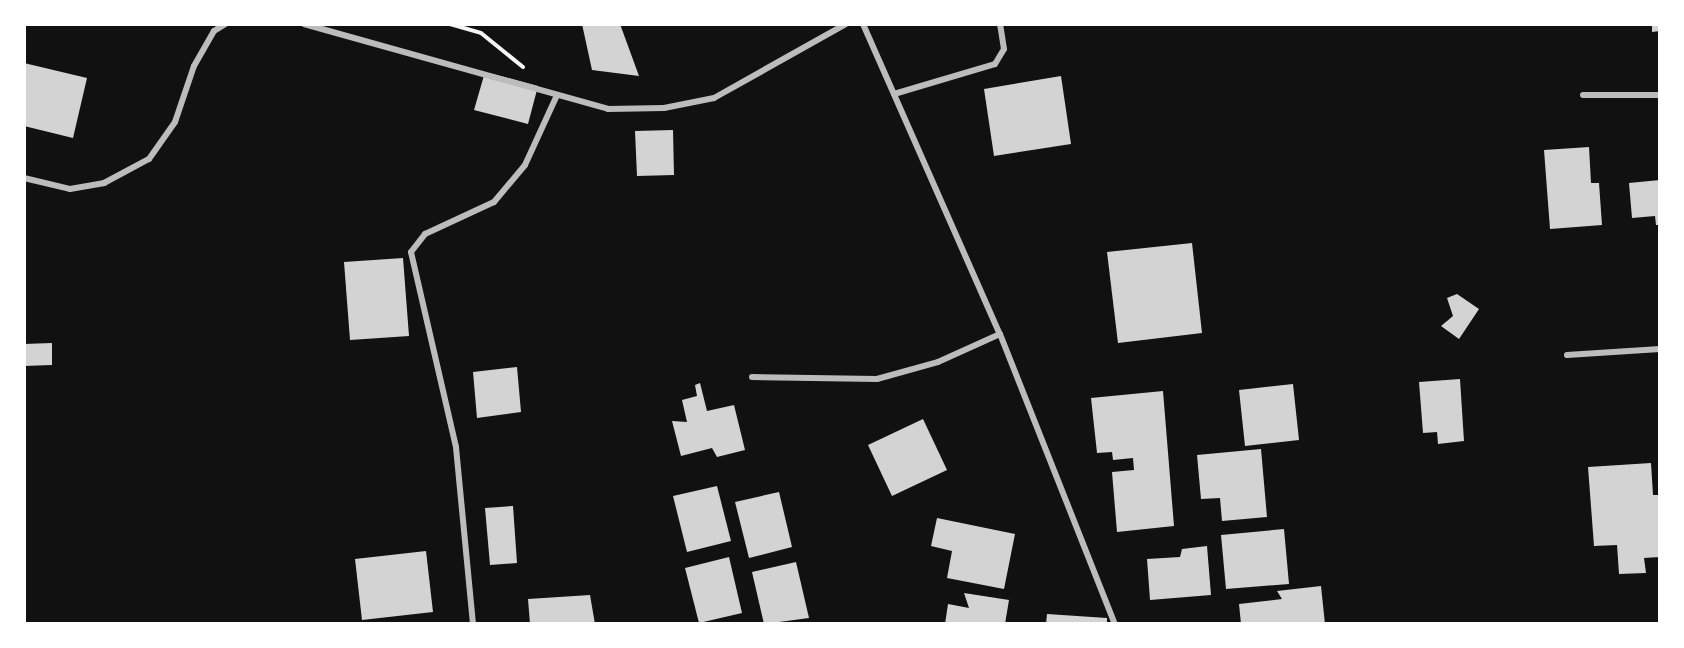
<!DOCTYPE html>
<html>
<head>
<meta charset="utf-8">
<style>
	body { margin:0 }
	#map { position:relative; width:1684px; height:648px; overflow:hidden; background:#111; font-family:Mulish,sans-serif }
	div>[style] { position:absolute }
	.building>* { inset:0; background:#d3d3d3 }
	.path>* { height:4px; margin:-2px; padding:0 2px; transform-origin:2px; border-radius:2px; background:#f5f5f5 }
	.minor>* { height:6px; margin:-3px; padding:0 3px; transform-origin:3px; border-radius:3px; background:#bcbcbc }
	span { translate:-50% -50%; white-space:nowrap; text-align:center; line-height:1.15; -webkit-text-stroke:6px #fff; paint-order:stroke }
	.frame { position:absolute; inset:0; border:26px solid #fff; pointer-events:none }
</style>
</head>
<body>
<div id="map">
	<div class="building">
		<i style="clip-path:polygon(582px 24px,620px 24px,639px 76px,592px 70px)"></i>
		<i style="clip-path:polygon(1652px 24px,1660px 24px,1660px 31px,1652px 32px)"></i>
		<i style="clip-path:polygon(24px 63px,87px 78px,73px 138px,24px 126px)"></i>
		<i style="clip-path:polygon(485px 72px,538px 86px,528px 124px,474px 110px)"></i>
		<i style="clip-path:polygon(1061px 76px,1071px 144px,994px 156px,984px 89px)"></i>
		<i style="clip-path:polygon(673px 130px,674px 175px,637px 176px,635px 131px)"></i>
		<i style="clip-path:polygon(1589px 147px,1591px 183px,1599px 183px,1602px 225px,1550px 229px,1544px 150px)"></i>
		<i style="clip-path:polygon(1660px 180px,1660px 225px,1656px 225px,1655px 216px,1632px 218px,1629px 183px)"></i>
		<i style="clip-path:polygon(1192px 243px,1202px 333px,1118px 343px,1107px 252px)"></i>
		<i style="clip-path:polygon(403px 258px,409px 336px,350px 340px,344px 262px)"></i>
		<i style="clip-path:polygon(1457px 294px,1479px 309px,1459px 339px,1441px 326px,1453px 316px,1447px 298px)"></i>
		<i style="clip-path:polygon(52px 343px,52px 365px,24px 366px,24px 344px)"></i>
		<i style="clip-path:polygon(517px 367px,521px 412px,477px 418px,473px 372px)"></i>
		<i style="clip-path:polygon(1460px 379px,1464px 441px,1438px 444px,1437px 432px,1423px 433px,1419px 382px)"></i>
		<i style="clip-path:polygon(700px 383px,707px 411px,734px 405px,745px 450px,717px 457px,712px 448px,681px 456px,672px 421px,687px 422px,682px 400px,697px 396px,695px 385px)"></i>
		<i style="clip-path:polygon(1293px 384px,1299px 440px,1245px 446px,1239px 390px)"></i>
		<i style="clip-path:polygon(1163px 391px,1174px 526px,1117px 532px,1112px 472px,1134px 470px,1133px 458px,1113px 460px,1112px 452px,1097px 453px,1091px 398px)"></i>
		<i style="clip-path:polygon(923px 419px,947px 470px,892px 496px,868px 445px)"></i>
		<i style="clip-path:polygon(1261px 449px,1267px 517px,1222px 521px,1220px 498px,1201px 499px,1197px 455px)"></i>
		<i style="clip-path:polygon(1651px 463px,1653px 495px,1660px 495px,1660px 557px,1644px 558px,1646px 573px,1619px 574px,1617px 545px,1594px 546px,1588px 467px)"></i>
		<i style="clip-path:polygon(717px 486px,731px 541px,687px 552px,673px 496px)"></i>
		<i style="clip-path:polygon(779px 492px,792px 547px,749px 558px,735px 502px)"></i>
		<i style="clip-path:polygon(513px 506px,517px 563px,490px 565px,485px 508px)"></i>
		<i style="clip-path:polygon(937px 518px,1015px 534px,1004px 589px,947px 578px,952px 551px,931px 546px)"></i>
		<i style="clip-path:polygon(1284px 529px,1289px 584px,1226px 589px,1221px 535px)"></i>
		<i style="clip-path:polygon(1207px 546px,1211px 595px,1150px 600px,1147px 559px,1180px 557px,1182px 549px)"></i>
		<i style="clip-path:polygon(426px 551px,433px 612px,362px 620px,355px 559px)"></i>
		<i style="clip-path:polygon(729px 557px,742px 613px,699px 623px,685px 568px)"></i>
		<i style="clip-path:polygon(796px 562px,809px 618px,764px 624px,752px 572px)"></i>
		<i style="clip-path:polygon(1321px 586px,1325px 624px,1241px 624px,1239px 604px,1282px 599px,1277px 591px)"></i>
		<i style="clip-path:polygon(964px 593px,1009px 600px,1005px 624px,945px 624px,948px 604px,969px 608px)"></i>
		<i style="clip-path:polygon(590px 595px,595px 624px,530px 624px,528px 599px)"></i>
		<i style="clip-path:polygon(1047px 614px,1107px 618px,1107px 624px,1046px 624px)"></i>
	</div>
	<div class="path">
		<i style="left:450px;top:24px;width:32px;rotate:16deg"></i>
		<i style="left:481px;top:33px;width:54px;rotate:39deg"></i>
	</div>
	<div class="minor">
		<i style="left:304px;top:24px;width:316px;rotate:15.6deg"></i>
		<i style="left:608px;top:109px;width:56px;rotate:-1deg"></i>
		<i style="left:664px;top:108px;width:51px;rotate:-11.3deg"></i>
		<i style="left:714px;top:98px;width:151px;rotate:-29.3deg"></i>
		<i style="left:863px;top:24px;width:339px;rotate:66.2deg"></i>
		<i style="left:1000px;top:334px;width:312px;rotate:68.4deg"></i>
		<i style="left:894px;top:94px;width:105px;rotate:-16.5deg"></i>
		<i style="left:995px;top:64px;width:17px;rotate:-59deg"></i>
		<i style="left:1004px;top:49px;width:25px;rotate:-99deg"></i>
		<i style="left:1583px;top:95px;width:77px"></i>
		<i style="left:24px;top:178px;width:47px;rotate:13.4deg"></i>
		<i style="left:70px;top:189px;width:35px;rotate:-10deg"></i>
		<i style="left:104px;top:183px;width:51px;rotate:-28.1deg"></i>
		<i style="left:149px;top:159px;width:45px;rotate:-54.9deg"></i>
		<i style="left:175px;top:122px;width:59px;rotate:-71.3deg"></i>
		<i style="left:194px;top:66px;width:40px;rotate:-60.3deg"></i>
		<i style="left:214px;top:31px;width:13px;rotate:-32deg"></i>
		<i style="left:1567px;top:355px;width:93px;rotate:-3.7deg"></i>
		<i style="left:752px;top:377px;width:125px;rotate:0.9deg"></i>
		<i style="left:877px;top:379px;width:63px;rotate:-15.6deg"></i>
		<i style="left:938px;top:362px;width:68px;rotate:-24.3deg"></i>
		<i style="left:473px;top:624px;width:178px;rotate:-95.5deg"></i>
		<i style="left:456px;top:447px;width:200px;rotate:-103deg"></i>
		<i style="left:411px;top:252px;width:23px;rotate:-52deg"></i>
		<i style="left:425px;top:234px;width:76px;rotate:-24.9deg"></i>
		<i style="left:494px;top:202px;width:48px;rotate:-50deg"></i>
		<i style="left:525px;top:165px;width:77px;rotate:-65.4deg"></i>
	</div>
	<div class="frame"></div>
</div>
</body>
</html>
